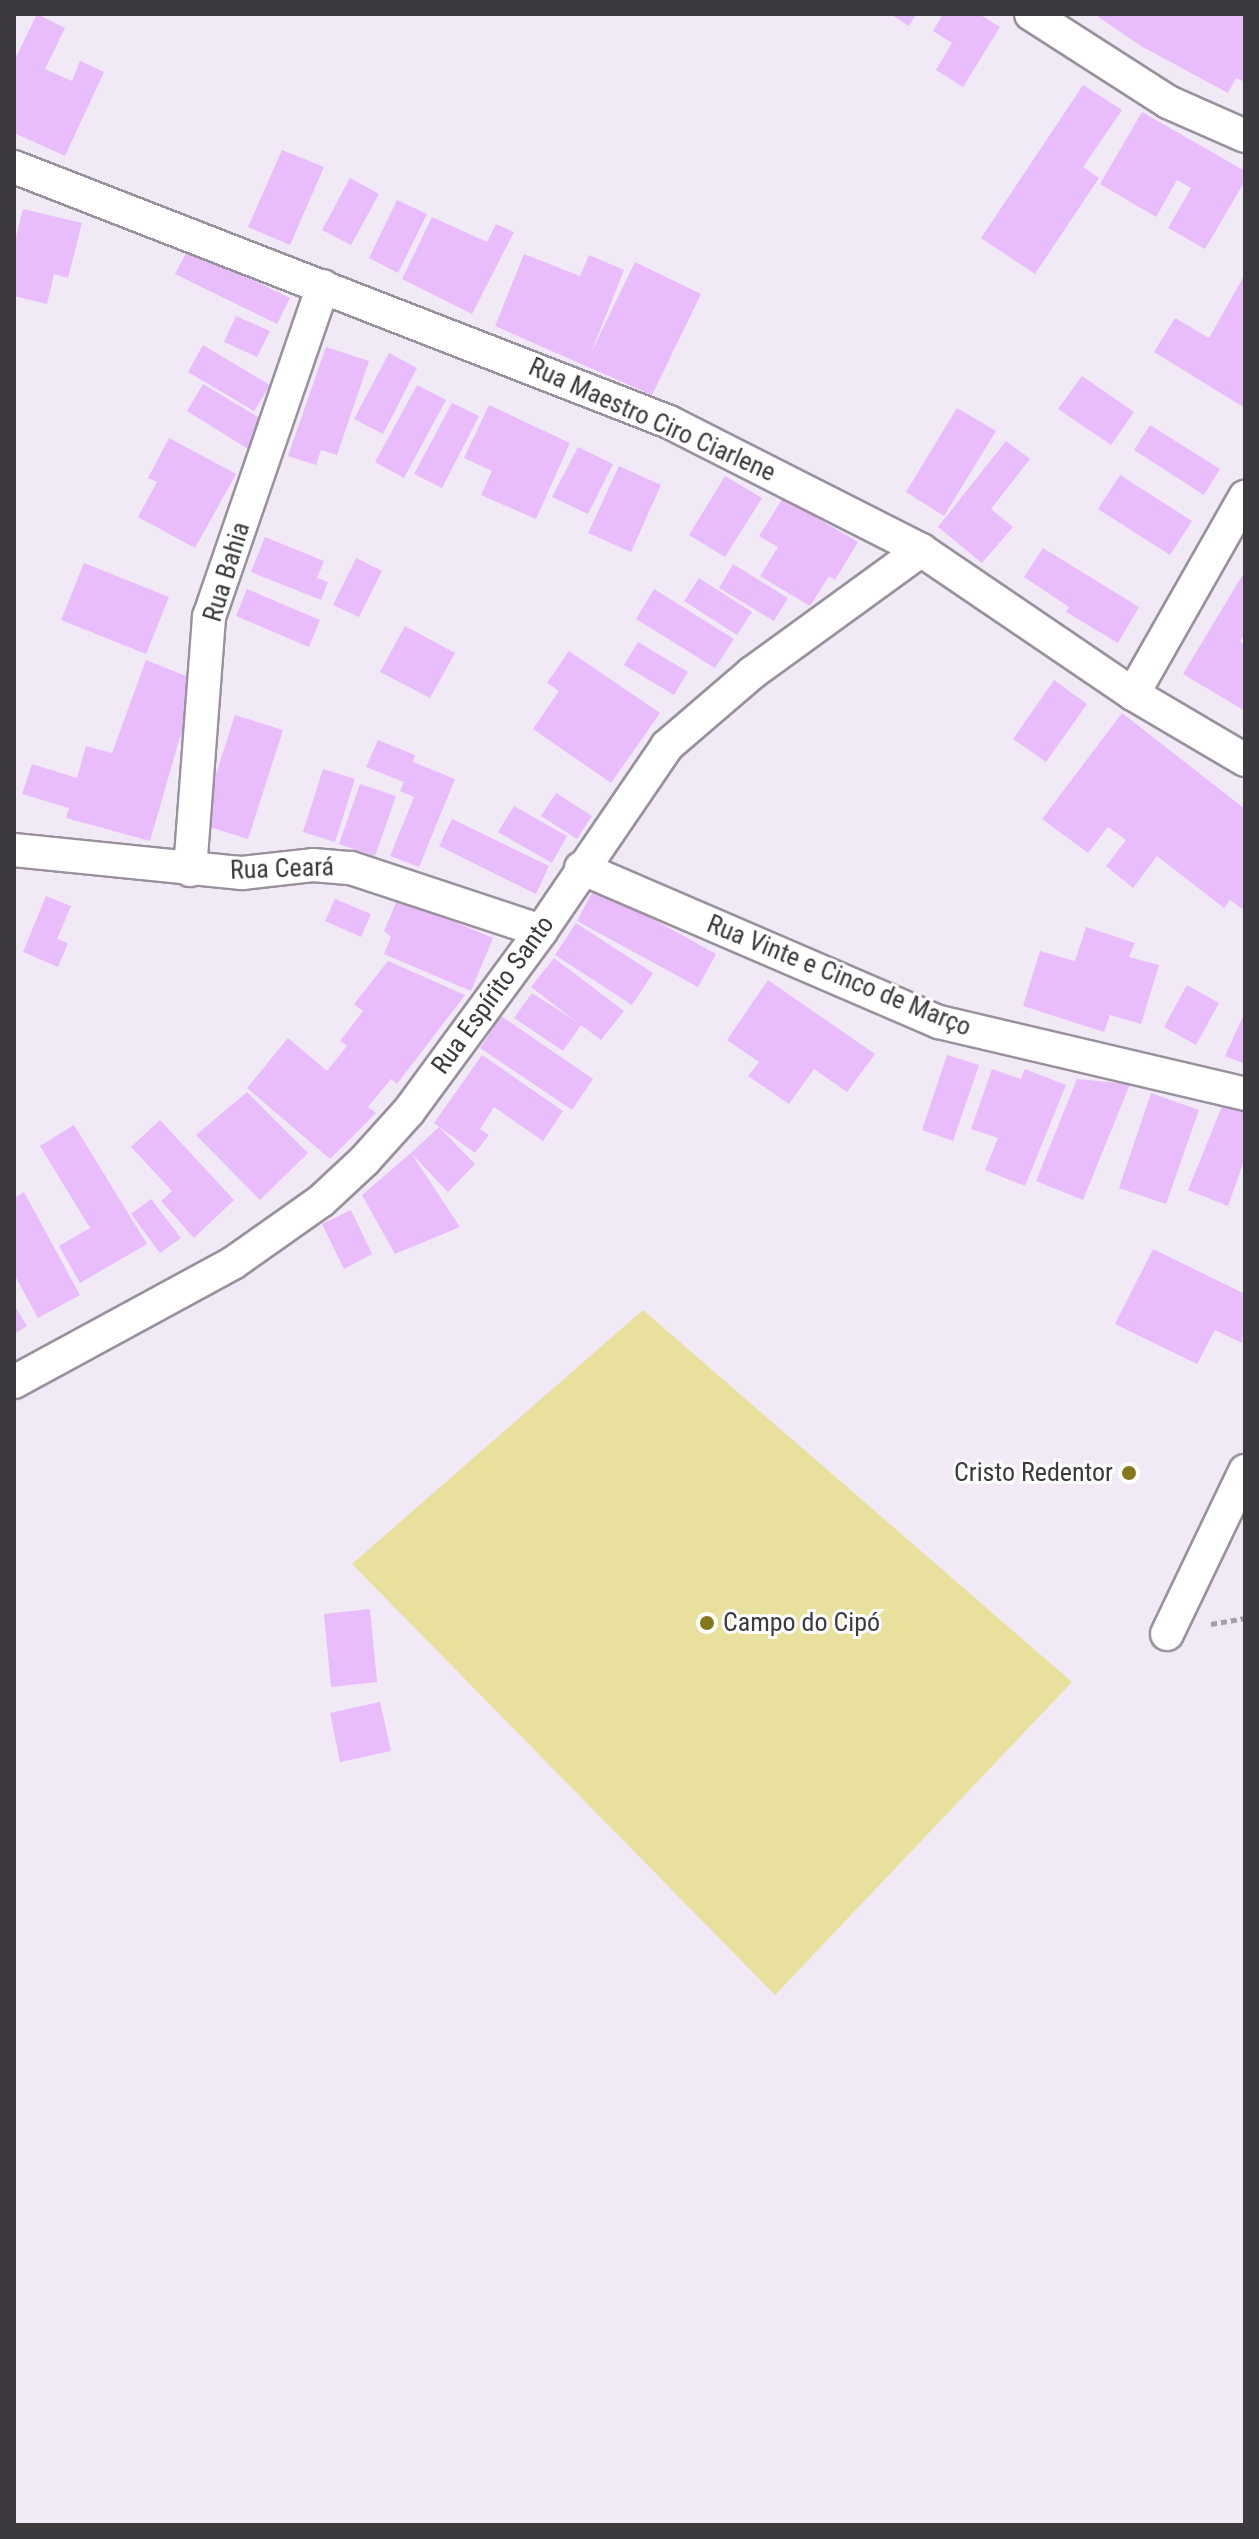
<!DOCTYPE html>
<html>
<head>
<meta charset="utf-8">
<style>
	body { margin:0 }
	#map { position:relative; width:1259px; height:2539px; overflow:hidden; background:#f1e9f5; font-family:"Roboto Condensed",sans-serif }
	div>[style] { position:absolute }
	.green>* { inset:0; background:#e9e09d }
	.building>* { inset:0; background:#e9bdfb }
	.path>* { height:5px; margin-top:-2.5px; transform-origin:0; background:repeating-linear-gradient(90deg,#a59fa9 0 6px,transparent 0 10px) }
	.roads { filter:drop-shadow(2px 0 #99919d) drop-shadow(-2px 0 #99919d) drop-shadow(0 2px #99919d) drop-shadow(0 -2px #99919d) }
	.street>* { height:32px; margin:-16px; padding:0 16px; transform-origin:16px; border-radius:16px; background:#fff }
	.dots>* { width:22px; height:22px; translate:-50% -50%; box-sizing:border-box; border:4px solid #fff; border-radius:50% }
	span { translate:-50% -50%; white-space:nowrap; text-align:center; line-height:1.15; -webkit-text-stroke:6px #fff; paint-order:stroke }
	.street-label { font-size:26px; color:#3d3a3f }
	.poi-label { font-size:26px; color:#3d3a3f }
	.right { translate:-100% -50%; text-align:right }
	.left { translate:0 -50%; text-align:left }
	.frame { position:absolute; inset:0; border:16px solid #3d3a3f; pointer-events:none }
</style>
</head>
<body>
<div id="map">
	<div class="green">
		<i style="clip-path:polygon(643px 1310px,1072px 1682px,775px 1995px,352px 1564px)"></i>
	</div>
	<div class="building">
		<i style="clip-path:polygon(37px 14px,65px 28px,45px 69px,72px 81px,80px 61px,104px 72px,65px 156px,14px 133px,14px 61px)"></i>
		<i style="clip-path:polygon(890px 14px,916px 14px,909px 26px)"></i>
		<i style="clip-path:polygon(943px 14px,979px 14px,1000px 27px,963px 87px,936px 70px,952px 43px,933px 31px)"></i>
		<i style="clip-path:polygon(1094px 14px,1245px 14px,1245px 82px,1236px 78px,1228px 93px,1141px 46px)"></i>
		<i style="clip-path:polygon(1083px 85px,1122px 110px,1083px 167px,1099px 178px,1035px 274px,981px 238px)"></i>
		<i style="clip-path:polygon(1142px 112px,1245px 171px,1245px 181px,1205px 249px,1168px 228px,1191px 188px,1177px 180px,1156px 217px,1100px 184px)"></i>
		<i style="clip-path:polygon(282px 150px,324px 167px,290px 245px,248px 227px)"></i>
		<i style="clip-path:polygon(350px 178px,379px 194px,351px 245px,322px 230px)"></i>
		<i style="clip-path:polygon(397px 200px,427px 214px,398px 273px,369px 258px)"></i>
		<i style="clip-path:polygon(23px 209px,82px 223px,68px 278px,54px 274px,47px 304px,14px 296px,14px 246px)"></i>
		<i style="clip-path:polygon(432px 217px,487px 242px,496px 224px,514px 232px,472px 314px,402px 279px)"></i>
		<i style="clip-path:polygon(188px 249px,290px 298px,277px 324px,175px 274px)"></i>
		<i style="clip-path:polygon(524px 254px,580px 276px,589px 255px,624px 270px,590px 355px,635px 262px,701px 294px,652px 395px,495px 326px)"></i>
		<i style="clip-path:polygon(1245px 274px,1245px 408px,1154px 352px,1175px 318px,1209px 338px)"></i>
		<i style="clip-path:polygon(236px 316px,270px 331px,257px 357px,224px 342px)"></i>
		<i style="clip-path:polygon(203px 345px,270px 385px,254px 411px,188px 372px)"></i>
		<i style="clip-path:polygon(326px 347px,369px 361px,337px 455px,321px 450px,316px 465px,288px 456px)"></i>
		<i style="clip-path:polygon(389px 353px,417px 368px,383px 434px,354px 419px)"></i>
		<i style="clip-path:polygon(1082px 376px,1134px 412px,1111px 445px,1058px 409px)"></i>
		<i style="clip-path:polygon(203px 384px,265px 421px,248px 449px,187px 411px)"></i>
		<i style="clip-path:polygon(417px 385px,446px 400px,404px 478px,375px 462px)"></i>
		<i style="clip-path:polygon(452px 403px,479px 416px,442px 488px,414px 474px)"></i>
		<i style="clip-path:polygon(489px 405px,570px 443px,536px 519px,481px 495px,492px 471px,464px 458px)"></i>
		<i style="clip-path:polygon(957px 408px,996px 431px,944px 516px,906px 492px)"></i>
		<i style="clip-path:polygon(1150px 425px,1220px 469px,1204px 495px,1134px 450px)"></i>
		<i style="clip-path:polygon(169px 438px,236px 474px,195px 548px,138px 517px,157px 482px,148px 478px)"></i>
		<i style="clip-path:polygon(1006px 441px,1030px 459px,991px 509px,1013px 527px,982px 563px,938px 527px)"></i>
		<i style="clip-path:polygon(578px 447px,613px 464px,588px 514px,552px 497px)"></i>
		<i style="clip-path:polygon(619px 466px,661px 485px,631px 552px,588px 533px)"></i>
		<i style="clip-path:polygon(1120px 475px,1192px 521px,1170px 555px,1098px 509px)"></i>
		<i style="clip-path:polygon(725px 476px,762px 498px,725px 557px,689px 535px)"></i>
		<i style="clip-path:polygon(783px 498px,858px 542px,835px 580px,829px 576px,810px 606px,760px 576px,778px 547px,759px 536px)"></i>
		<i style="clip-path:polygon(265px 537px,324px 561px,317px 578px,328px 582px,321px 600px,251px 572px)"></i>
		<i style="clip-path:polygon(1043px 548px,1139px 607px,1118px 643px,1066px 612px,1069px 607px,1024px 577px)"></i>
		<i style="clip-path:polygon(356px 558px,382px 571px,359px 617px,333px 605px)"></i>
		<i style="clip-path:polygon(84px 563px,169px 597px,146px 654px,61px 620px)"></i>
		<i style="clip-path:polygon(733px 564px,788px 598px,774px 621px,719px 588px)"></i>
		<i style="clip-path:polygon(1245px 571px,1245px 633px,1240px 642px,1245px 645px,1245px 711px,1183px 674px)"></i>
		<i style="clip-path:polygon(699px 578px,752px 612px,737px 635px,684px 601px)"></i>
		<i style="clip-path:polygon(247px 589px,320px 620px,309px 647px,236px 616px)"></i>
		<i style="clip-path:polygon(654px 589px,734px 639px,715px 668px,636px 619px)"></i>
		<i style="clip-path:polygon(405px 626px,455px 653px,430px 698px,380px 672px)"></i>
		<i style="clip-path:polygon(638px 642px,688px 672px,674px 695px,624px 665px)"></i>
		<i style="clip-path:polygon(569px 651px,660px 713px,611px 783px,533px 729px,559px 691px,547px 683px)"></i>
		<i style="clip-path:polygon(146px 660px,196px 680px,185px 707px,198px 712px,187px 741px,180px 737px,150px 841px,66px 818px,69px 808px,22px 794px,32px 764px,77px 778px,86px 746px,112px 753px)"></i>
		<i style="clip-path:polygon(1054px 680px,1087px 704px,1046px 762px,1013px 739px)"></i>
		<i style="clip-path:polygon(1122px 713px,1245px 809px,1245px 911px,1230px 900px,1224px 908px,1157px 856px,1133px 888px,1106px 866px,1126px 840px,1108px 827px,1088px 853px,1042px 819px)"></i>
		<i style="clip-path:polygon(235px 715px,283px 730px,248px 839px,200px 824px)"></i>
		<i style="clip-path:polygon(378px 740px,415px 755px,413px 762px,455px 779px,419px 867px,390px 856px,414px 797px,400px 791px,404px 782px,366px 767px)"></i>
		<i style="clip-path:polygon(323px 769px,355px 779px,335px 842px,303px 832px)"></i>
		<i style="clip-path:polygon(360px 784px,396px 796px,375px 856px,339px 844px)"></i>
		<i style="clip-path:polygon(556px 793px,592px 816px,577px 839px,541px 816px)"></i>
		<i style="clip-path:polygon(514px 806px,567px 836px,552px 863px,498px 832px)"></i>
		<i style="clip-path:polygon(452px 819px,549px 866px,536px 894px,439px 846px)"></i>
		<i style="clip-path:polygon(595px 887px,716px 954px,698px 987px,577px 921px)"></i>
		<i style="clip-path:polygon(46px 896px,71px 906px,57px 939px,68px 943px,58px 967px,23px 952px)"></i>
		<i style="clip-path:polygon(398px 898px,493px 938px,471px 991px,384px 954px,391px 937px,384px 931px)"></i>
		<i style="clip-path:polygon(335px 899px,371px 914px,361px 937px,325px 921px)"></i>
		<i style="clip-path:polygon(576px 923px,653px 973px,632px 1005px,555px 955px)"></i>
		<i style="clip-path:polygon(1086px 927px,1135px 943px,1129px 957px,1159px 965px,1141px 1024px,1110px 1015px,1104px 1032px,1023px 1006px,1040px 951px,1075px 961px)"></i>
		<i style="clip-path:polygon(554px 958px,624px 1011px,601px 1040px,581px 1025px,563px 1051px,514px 1018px,532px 993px,577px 1022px,531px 987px)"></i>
		<i style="clip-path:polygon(388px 961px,465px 995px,397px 1084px,391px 1079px,368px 1107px,376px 1113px,330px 1159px,247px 1088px,288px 1038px,327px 1071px,347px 1046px,340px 1041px,363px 1011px,354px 1004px)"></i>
		<i style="clip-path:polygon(768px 980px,875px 1054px,847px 1092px,814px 1069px,789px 1104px,748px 1076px,759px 1062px,727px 1040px)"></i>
		<i style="clip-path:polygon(1187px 985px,1219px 1003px,1196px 1045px,1164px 1027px)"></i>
		<i style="clip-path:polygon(1245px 1012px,1245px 1064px,1225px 1056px)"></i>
		<i style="clip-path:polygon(501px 1016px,593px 1079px,572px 1110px,480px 1048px)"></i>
		<i style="clip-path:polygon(482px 1055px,563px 1111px,543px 1141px,494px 1107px,480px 1129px,489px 1135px,475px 1153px,434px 1123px)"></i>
		<i style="clip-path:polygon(947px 1055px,979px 1065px,953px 1141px,922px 1130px)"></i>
		<i style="clip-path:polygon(992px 1069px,1021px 1079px,1025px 1069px,1066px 1085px,1025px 1186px,985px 1170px,998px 1138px,971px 1129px)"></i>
		<i style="clip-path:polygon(1077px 1079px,1130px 1084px,1083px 1200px,1036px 1181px)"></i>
		<i style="clip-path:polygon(247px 1092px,308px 1153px,260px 1200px,196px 1135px)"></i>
		<i style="clip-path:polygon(1151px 1093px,1199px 1110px,1166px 1204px,1119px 1188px)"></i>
		<i style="clip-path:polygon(1223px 1104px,1245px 1110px,1245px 1158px,1228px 1206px,1188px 1190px)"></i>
		<i style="clip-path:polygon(160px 1120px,234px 1200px,194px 1238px,161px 1201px,172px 1191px,131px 1147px)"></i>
		<i style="clip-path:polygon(74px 1125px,147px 1244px,80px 1283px,59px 1246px,90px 1228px,40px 1146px)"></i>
		<i style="clip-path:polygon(439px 1127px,475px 1164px,448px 1192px,411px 1153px)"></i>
		<i style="clip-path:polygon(411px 1153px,460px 1227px,395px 1254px,362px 1195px)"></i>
		<i style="clip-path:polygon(24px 1192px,80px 1295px,38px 1318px,14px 1274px,14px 1198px)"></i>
		<i style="clip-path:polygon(151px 1199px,181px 1238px,160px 1253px,131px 1214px)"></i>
		<i style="clip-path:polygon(351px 1210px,372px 1254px,344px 1269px,322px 1224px)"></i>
		<i style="clip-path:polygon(1153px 1249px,1245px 1294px,1242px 1343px,1215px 1330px,1197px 1364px,1115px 1324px)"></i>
		<i style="clip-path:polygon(14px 1305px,27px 1326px,14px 1334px)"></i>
		<i style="clip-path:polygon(370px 1609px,377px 1682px,331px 1687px,324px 1614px)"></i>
		<i style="clip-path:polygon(380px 1702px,391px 1751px,340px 1762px,330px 1713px)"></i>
	</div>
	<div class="path">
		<i style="left:1211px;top:1624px;width:35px;rotate:-10deg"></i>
	</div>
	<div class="roads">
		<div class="street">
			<i style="left:1031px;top:14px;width:163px;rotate:32.7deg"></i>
			<i style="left:1168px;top:102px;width:84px;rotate:23.8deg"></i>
			<i style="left:14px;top:167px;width:703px;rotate:21.27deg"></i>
			<i style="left:669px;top:422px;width:283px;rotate:26.9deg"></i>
			<i style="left:921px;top:550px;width:256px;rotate:34.2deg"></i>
			<i style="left:1133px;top:694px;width:130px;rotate:30.5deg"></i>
			<i style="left:1133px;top:694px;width:227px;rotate:-60.4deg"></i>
			<i style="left:14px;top:850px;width:229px;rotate:5.8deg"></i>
			<i style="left:242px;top:873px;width:71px;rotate:-6.4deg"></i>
			<i style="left:313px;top:865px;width:38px;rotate:5deg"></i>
			<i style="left:351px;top:868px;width:200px;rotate:18.3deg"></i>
			<i style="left:581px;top:868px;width:390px;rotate:23.3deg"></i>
			<i style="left:939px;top:1022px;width:314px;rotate:13.2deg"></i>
			<i style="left:190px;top:870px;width:254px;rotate:-85.7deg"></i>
			<i style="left:209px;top:617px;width:350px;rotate:-71deg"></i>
			<i style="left:14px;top:1382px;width:249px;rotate:-28.5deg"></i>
			<i style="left:233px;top:1263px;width:108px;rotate:-35.2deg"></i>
			<i style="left:321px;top:1201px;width:59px;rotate:-42.9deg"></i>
			<i style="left:364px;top:1161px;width:67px;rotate:-48deg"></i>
			<i style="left:409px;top:1111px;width:223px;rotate:-53.7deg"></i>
			<i style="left:541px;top:931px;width:224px;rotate:-55.7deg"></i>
			<i style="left:667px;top:746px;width:112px;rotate:-40.7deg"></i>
			<i style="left:752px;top:673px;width:209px;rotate:-36deg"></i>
			<i style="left:1167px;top:1634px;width:181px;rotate:-64.4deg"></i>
		</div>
	</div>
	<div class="dots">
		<i style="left:1129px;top:1473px;background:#84771c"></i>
		<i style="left:707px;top:1623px;background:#84771c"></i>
	</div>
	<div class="street-label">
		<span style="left:652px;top:420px;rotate:24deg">Rua Maestro Ciro Ciarlene</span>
		<span style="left:227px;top:572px;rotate:-73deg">Rua Bahia</span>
		<span style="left:282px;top:869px;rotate:-2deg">Rua Ceará</span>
		<span style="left:839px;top:976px;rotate:22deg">Rua Vinte e Cinco de Março</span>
		<span style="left:493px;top:995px;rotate:-54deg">Rua Espírito Santo</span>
	</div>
	<div class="poi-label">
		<span class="right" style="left:1113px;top:1473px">Cristo Redentor</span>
		<span class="left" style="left:723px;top:1623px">Campo do Cipó</span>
	</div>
	<div class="frame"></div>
</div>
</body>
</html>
